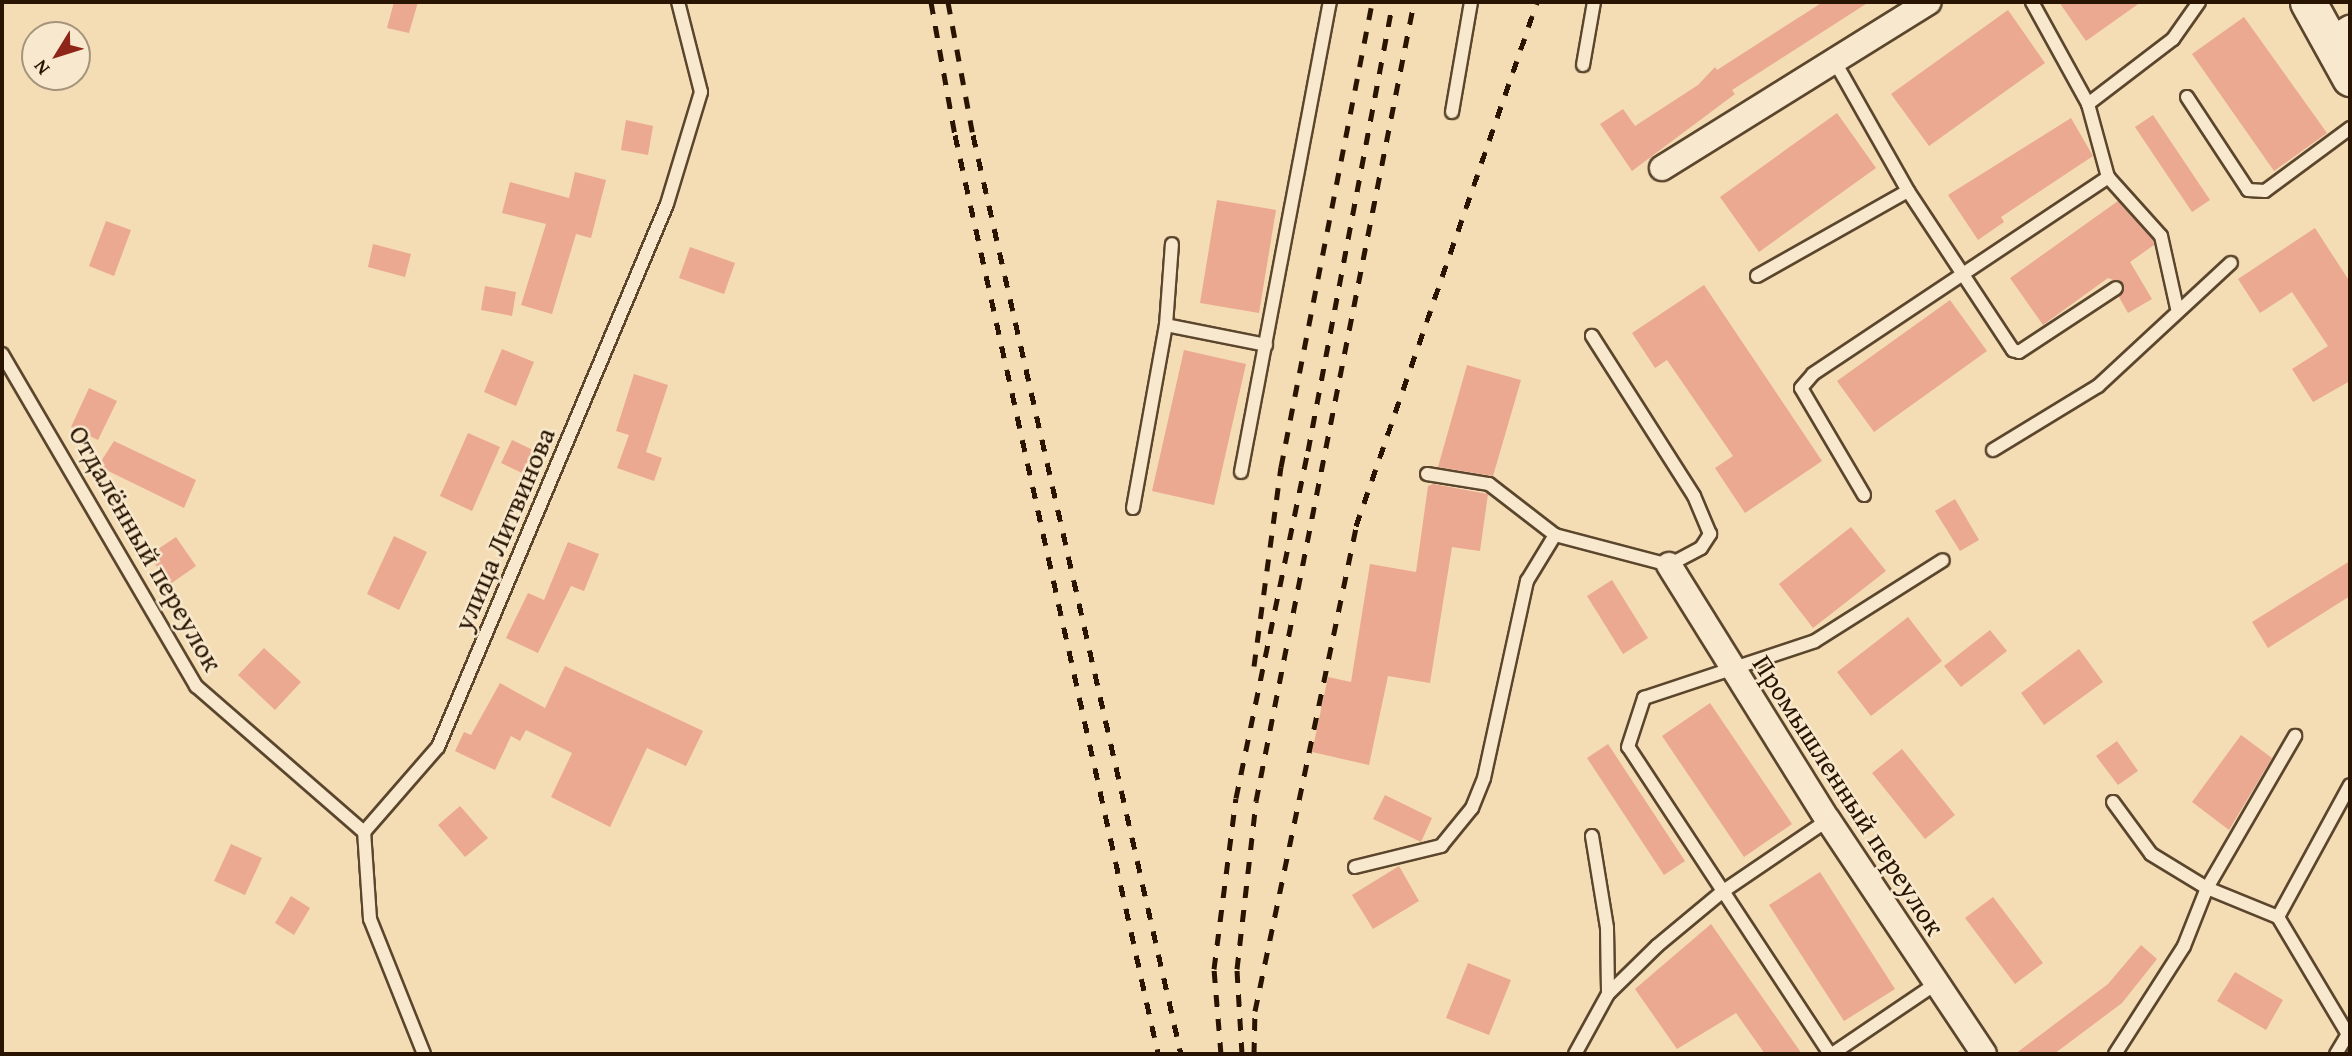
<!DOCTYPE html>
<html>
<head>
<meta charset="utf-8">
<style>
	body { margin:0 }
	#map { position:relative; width:2352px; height:1056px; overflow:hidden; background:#f4ddb4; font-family:"Gentium Book Plus",serif }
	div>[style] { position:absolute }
	.building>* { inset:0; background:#eaa990 }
	.roads { filter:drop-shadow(2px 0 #5b462d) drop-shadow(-2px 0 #5b462d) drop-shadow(0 2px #5b462d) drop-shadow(0 -2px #5b462d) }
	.lane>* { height:12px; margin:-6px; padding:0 6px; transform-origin:6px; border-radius:6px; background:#f8e9ce }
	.street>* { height:24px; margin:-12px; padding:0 12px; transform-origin:12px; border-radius:12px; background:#f8e9ce }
	.secondary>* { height:35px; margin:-17.5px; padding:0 17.5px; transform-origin:17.5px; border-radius:17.5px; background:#f8e9ce }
	.rail>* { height:5px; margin-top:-2.5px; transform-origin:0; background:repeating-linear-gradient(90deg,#281400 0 12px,transparent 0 24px) }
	span { translate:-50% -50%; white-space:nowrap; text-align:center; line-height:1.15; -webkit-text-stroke:5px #f8e9ce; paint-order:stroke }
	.street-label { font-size:28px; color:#281400 }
	.frame { position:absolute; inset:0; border:4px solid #281400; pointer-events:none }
	.north { position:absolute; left:21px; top:21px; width:70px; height:70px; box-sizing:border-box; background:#f8e9ce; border:2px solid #a5947c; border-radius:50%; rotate:232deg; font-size:19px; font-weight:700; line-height:28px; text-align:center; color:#281400 }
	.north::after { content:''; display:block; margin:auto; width:24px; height:32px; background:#8f2418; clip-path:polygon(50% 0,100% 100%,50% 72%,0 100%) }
</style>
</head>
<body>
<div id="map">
	<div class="building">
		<i style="clip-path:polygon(394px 2px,418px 2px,409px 33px,387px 28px)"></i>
		<i style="clip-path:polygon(1823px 2px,1869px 2px,1732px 90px,1735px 94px,1632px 171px,1600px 124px,1623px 109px,1635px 126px,1698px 85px,1715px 67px,1717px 70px)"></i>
		<i style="clip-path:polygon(2059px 2px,2141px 2px,2086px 41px)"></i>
		<i style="clip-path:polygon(2008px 10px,2045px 63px,1929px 146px,1891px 94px)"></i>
		<i style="clip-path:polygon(2244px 17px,2327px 133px,2274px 171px,2192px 54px)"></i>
		<i style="clip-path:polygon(1837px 113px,1876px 168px,1759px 252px,1720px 197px)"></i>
		<i style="clip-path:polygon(2153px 115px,2210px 200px,2192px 212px,2135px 127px)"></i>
		<i style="clip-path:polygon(2071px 118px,2093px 156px,2001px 217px,2004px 222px,1978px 240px,1948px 195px)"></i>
		<i style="clip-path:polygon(626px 120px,653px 126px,648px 155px,621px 150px)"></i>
		<i style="clip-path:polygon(575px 172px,606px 180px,591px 238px,576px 234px,552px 314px,521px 305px,546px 224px,502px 213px,510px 182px,569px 198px)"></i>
		<i style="clip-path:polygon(1217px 200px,1276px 210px,1259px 313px,1200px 303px)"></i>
		<i style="clip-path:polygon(2118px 201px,2153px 240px,2154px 245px,2130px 262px,2152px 299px,2128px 313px,2119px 297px,2124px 284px,2108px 278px,2043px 325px,2010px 278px)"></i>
		<i style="clip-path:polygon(106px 221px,131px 230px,114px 276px,89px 266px)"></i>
		<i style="clip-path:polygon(2315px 228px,2350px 282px,2350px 381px,2313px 402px,2292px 369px,2328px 346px,2292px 292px,2260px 313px,2238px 279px)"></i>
		<i style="clip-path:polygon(373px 244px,411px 254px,405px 277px,368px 267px)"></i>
		<i style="clip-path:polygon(690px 247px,735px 263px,724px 294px,679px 278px)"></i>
		<i style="clip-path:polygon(1704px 285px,1822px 461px,1745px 513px,1715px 468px,1733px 456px,1667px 360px,1655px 368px,1632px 333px)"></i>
		<i style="clip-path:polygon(485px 286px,516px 292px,512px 316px,481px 310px)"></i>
		<i style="clip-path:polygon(1950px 300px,1987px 351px,1874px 432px,1837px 381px)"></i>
		<i style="clip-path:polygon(502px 349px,534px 362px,516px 406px,484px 392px)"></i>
		<i style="clip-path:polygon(1184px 350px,1246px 364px,1214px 505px,1152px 491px)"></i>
		<i style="clip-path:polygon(1467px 365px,1521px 380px,1493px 476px,1438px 467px)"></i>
		<i style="clip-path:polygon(634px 374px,668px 385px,646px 452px,662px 458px,654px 481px,617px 468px,629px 435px,616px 431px)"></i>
		<i style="clip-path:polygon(89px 388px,117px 401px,98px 440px,71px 427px)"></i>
		<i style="clip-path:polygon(468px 433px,500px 447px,472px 511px,440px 496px)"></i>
		<i style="clip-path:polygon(512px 440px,533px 450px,522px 473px,501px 463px)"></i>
		<i style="clip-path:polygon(114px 441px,196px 480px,184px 508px,98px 466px)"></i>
		<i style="clip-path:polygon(1433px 484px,1488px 494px,1480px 551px,1452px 547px,1430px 683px,1388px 676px,1369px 765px,1312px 752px,1328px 677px,1351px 682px,1370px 564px,1416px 572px,1428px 486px)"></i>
		<i style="clip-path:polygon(1955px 499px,1979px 540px,1960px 551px,1935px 511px)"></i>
		<i style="clip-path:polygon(1851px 527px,1886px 571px,1813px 628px,1779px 584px)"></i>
		<i style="clip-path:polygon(394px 536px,427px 552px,399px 610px,367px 594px)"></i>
		<i style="clip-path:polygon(176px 537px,196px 566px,169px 585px,149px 555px)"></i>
		<i style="clip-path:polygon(568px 542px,599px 554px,584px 591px,571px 586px,538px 653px,506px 638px,528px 593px,544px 600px)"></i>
		<i style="clip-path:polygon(2350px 561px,2350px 596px,2268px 648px,2252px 622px)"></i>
		<i style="clip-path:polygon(1612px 580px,1648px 638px,1623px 654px,1587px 596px)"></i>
		<i style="clip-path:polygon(1908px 617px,1942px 661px,1871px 716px,1837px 672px)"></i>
		<i style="clip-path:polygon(1990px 630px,2007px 651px,1961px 687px,1944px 666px)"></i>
		<i style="clip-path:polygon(264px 648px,301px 682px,275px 710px,238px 675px)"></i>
		<i style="clip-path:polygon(2079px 649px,2103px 682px,2044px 725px,2021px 693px)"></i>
		<i style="clip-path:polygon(565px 666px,703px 731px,686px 766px,647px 748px,610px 827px,551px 797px,572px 753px,526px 730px,520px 741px,511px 736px,495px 770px,455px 751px,464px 732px,471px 735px,500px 683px,545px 708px)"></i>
		<i style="clip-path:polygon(1710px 703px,1792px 824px,1744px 857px,1662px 736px)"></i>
		<i style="clip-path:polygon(2241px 735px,2272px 758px,2229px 830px,2192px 802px)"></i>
		<i style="clip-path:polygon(2117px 741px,2138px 771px,2118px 785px,2096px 756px)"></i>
		<i style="clip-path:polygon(1608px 744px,1685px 861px,1664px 875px,1587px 758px)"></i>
		<i style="clip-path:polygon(1902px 749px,1955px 815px,1925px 839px,1872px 773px)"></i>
		<i style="clip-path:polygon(1385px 795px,1432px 818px,1421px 842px,1373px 819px)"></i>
		<i style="clip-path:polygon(460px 806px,488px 838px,465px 857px,438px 825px)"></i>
		<i style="clip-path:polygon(231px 844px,262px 858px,245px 895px,214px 881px)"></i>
		<i style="clip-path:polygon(1399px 866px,1419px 901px,1373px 929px,1352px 895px)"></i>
		<i style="clip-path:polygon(1820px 872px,1895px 989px,1844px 1021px,1769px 905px)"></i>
		<i style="clip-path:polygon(291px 896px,310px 908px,294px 935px,275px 923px)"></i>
		<i style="clip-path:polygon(1993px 897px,2043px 963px,2015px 984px,1965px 918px)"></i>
		<i style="clip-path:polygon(1711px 924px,1802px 1054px,1765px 1054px,1736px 1013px,1677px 1049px,1635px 989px)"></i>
		<i style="clip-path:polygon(2141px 945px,2157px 959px,2122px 1003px,2054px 1054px,2015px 1054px,2108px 984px)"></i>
		<i style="clip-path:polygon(1468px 963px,1511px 980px,1489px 1035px,1446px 1018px)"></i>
		<i style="clip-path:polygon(2235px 972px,2283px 1000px,2266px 1030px,2217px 1001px)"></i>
	</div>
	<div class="roads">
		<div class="lane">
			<i style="left:2032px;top:2px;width:116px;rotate:61.2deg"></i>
			<i style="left:2088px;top:104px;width:76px;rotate:74.7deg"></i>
			<i style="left:2108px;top:177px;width:79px;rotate:48.1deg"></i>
			<i style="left:2161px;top:236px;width:74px;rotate:77.5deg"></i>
			<i style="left:1835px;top:62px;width:148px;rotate:60.5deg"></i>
			<i style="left:1908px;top:191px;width:191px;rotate:56.6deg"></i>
			<i style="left:2013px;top:350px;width:6px;rotate:18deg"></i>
			<i style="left:2019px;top:352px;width:116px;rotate:-33.4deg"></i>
			<i style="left:1583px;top:65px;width:64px;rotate:-80.1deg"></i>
			<i style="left:2187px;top:97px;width:111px;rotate:56.7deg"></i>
			<i style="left:2248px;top:190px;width:17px;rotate:3deg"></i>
			<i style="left:2265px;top:191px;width:106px;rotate:-36.5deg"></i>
			<i style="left:2088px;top:104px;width:107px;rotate:-37.4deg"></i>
			<i style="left:2173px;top:39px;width:45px;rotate:-54.9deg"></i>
			<i style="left:1452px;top:112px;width:112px;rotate:-80.2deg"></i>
			<i style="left:1757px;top:276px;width:173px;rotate:-29.4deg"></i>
			<i style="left:1166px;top:325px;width:102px;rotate:11.3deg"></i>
			<i style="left:2px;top:354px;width:385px;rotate:59.7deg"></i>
			<i style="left:196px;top:686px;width:223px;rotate:41deg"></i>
			<i style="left:1993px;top:450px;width:123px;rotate:-31.4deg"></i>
			<i style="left:2098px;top:386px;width:181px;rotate:-42.8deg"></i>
			<i style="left:1241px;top:472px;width:478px;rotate:-79.3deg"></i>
			<i style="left:1427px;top:474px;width:63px;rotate:9.2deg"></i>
			<i style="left:1489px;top:484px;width:83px;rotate:37.7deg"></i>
			<i style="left:1864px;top:495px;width:124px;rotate:-120.5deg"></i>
			<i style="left:1801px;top:388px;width:18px;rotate:-49deg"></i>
			<i style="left:1813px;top:374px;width:355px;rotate:-33.7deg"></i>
			<i style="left:1133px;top:508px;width:186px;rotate:-79.8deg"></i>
			<i style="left:1166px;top:325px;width:81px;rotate:-85.8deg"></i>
			<i style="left:2113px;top:802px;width:64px;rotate:53.8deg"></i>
			<i style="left:2151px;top:854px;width:66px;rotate:31.3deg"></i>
			<i style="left:2207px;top:888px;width:176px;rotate:-59.9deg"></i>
			<i style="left:1592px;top:836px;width:93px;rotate:80.7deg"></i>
			<i style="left:1607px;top:928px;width:66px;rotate:89.1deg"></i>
			<i style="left:1355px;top:867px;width:89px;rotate:-13.7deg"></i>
			<i style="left:1441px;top:846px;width:49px;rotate:-50.8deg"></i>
			<i style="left:1472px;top:808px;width:32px;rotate:-68deg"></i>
			<i style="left:1484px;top:778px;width:202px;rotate:-77.7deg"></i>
			<i style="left:1527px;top:581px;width:54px;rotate:-58.7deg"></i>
			<i style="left:1555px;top:535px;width:118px;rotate:14.7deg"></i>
			<i style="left:1669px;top:565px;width:36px;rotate:-28deg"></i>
			<i style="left:1701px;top:548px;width:17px;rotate:-57deg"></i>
			<i style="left:1710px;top:534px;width:41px;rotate:-112.8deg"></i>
			<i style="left:1694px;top:496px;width:190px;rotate:-122.5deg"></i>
			<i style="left:2278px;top:917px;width:150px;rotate:-61.4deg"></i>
			<i style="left:424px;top:1054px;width:145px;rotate:-111.8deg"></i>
			<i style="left:370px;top:919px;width:87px;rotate:-93.9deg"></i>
			<i style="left:364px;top:832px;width:113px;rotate:-49deg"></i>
			<i style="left:438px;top:747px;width:589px;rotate:-67.13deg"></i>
			<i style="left:667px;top:204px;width:117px;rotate:-73.1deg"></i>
			<i style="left:701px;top:92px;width:93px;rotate:-104.3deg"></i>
			<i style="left:1575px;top:1054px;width:68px;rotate:-61.2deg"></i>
			<i style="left:1608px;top:994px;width:69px;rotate:-44.4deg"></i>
			<i style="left:1657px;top:946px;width:85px;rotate:-39.7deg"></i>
			<i style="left:1722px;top:892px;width:128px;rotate:-34.2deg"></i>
			<i style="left:1830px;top:1054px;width:367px;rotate:-123.3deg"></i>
			<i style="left:1628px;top:747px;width:52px;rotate:-71.9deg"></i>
			<i style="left:1644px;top:698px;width:180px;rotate:-18.4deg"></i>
			<i style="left:1815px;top:641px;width:151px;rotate:-32.3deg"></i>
			<i style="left:1832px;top:1054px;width:127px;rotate:-34.1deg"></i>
			<i style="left:2115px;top:1054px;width:128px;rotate:-57.4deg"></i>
			<i style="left:2184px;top:946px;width:62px;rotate:-68.4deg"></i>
			<i style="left:2207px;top:888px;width:77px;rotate:22.2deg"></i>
			<i style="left:2278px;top:917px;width:141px;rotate:59.2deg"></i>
			<i style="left:2336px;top:1054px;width:27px;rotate:-59deg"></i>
		</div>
		<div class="street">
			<i style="left:2328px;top:41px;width:26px;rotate:-31deg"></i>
			<i style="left:1662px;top:168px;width:314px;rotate:-31.9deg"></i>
			<i style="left:1669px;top:565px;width:301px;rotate:58.1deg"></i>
			<i style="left:1828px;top:820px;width:281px;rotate:56.3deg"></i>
		</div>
		<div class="secondary">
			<i style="left:2308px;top:2px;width:87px;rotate:61.1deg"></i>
		</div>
	</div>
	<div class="rail">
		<i style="left:931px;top:2px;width:135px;rotate:79.8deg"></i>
		<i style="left:955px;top:135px;width:941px;rotate:77.54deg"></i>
		<i style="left:948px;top:2px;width:135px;rotate:79.4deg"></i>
		<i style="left:973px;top:135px;width:942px;rotate:77.25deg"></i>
		<i style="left:1254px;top:666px;width:201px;rotate:-82.3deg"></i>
		<i style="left:1281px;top:467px;width:474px;rotate:-78.9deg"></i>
		<i style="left:1221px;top:1054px;width:85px;rotate:-94.7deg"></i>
		<i style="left:1214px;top:969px;width:172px;rotate:-82.7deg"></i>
		<i style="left:1236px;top:798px;width:354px;rotate:-78.3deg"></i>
		<i style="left:1308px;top:451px;width:457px;rotate:-79.3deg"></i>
		<i style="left:1242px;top:1054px;width:85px;rotate:-93.4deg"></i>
		<i style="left:1237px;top:969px;width:169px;rotate:-83.5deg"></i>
		<i style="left:1256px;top:801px;width:814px;rotate:-78.81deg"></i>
		<i style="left:1254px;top:1054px;width:43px;rotate:-88.7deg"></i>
		<i style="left:1255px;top:1011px;width:495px;rotate:-78.2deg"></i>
		<i style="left:1356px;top:526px;width:554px;rotate:-70.94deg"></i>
	</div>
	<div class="street-label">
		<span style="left:504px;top:529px;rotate:-67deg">улица Литвинова</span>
		<span style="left:146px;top:548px;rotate:60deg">Отдалённый переулок</span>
		<span style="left:1849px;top:795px;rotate:57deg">Промышленный переулок</span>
	</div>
	<div class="frame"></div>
	<div class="north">N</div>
</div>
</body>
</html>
